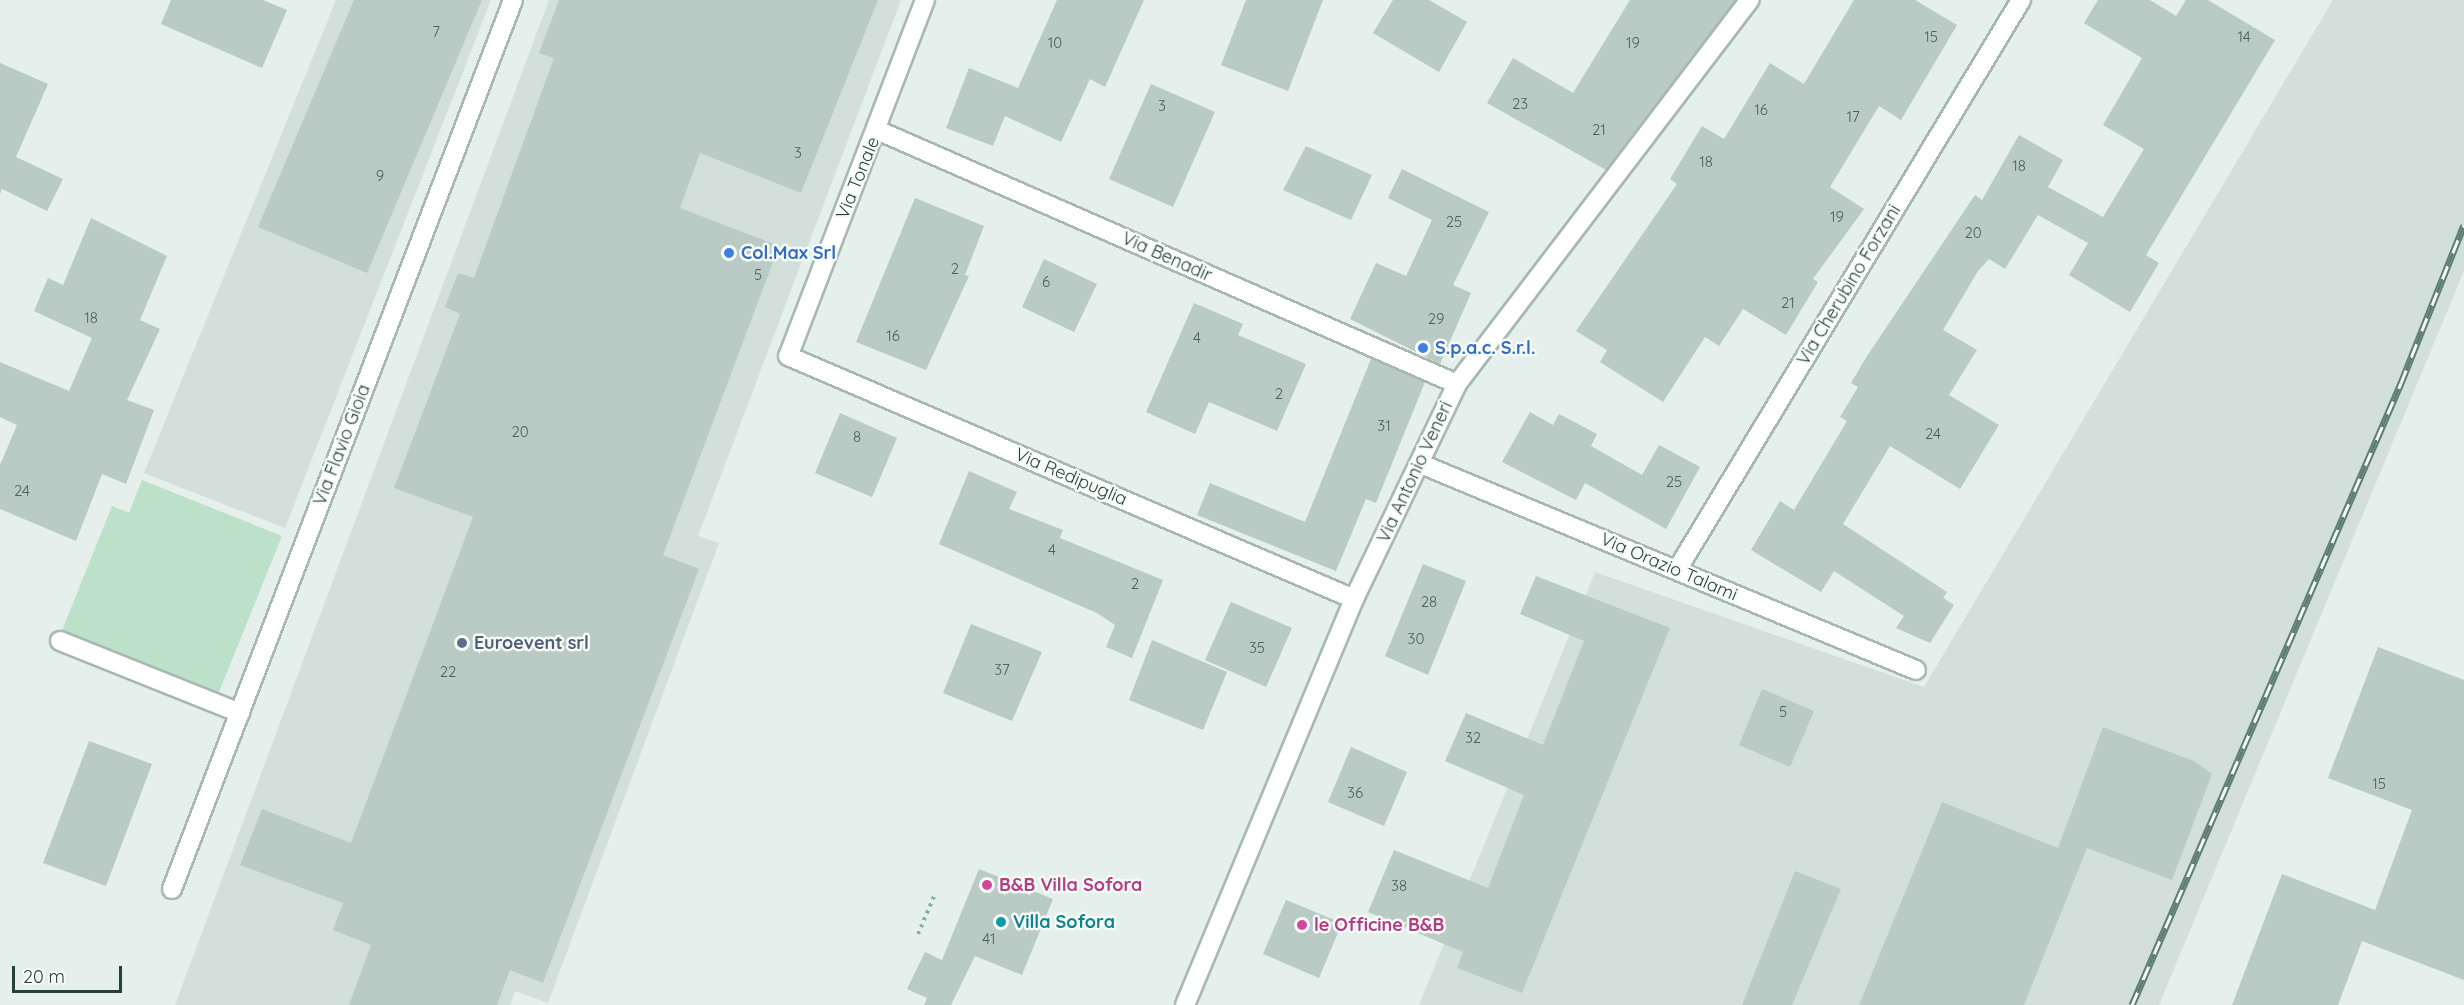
<!DOCTYPE html>
<html>
<head>
<meta charset="utf-8">
<style>
	body { margin:0 }
	#map { position:relative; width:2464px; height:1005px; overflow:hidden; background:#e5efeb; font-family:Quicksand,sans-serif }
	div>[style] { position:absolute }
	.built>* { inset:0; background:#d3dfda }
	.green>* { inset:0; background:#bde0c8 }
	.building>* { inset:0; background:#bacac4 }
	.path>* { height:4px; margin-top:-2px; transform-origin:0; background:repeating-linear-gradient(90deg,#84b3a6 0 3px,transparent 0 7.5px) }
	.roads { filter:drop-shadow(2px 0 #a7b8b2) drop-shadow(-2px 0 #a7b8b2) drop-shadow(0 2px #a7b8b2) drop-shadow(0 -2px #a7b8b2) }
	.lane>* { height:18px; margin:-9px; padding:0 9px; transform-origin:9px; border-radius:9px; background:#fff }
	.street>* { height:18px; margin:-9px; padding:0 9px; transform-origin:9px; border-radius:9px; background:#fff }
	.rail>* { height:7px; margin-top:-3.5px; transform-origin:0; background:repeating-linear-gradient(90deg,#f6fbf8 0 14px,#5e7d75 0 28px); box-sizing:border-box; border-block:2px solid #5e7d75 }
	.dots>* { width:16px; height:16px; translate:-50% -50%; box-sizing:border-box; border:3px solid #f6fbf8; border-radius:50% }
	span { translate:-50% -50%; white-space:nowrap; text-align:center; line-height:1.15; -webkit-text-stroke:5px #f6fbf8; paint-order:stroke }
	.number-label { font-size:15px; color:#49645c }
	.number-label span { -webkit-text-stroke-width:0 }
	.street-label { font-size:18px; color:#23423a }
	.shop-label { font-size:18px; color:#366cbe; font-weight:700 }
	.left { translate:0 -50%; text-align:left }
	.service-label { font-size:18px; color:#4e5e75; font-weight:700 }
	.hotel-label { font-size:18px; color:#b23c85; font-weight:700 }
	.culture-label { font-size:18px; color:#0d838f; font-weight:700 }
	.scale { position:absolute; left:12px; top:966px; width:110px; height:27px; box-sizing:border-box; border:3px solid #23423a; border-top:0; padding-left:8px; font-size:18px; line-height:21px; white-space:nowrap; color:#23423a; -webkit-text-stroke:4px #f6fbf8; paint-order:stroke }
</style>
</head>
<body>
<div id="map">
	<div class="built">
		<i style="clip-path:polygon(336px 0,491px 0,285px 528px,144px 473px)"></i>
		<i style="clip-path:polygon(549px 0,901px 0,698px 536px,719px 543px,548px 1003px,515px 991px,510px 1005px,175px 1005px)"></i>
		<i style="clip-path:polygon(2333px 0,2464px 0,2464px 271px,2159px 1005px,1419px 1005px,1595px 572px,1924px 687px)"></i>
	</div>
	<div class="green">
		<i style="clip-path:polygon(142px 480px,282px 536px,217px 697px,61px 633px,112px 506px,129px 513px)"></i>
	</div>
	<div class="building">
		<i style="clip-path:polygon(171px 0,263px 0,287px 10px,262px 68px,161px 24px)"></i>
		<i style="clip-path:polygon(354px 0,482px 0,367px 273px,258px 227px)"></i>
		<i style="clip-path:polygon(559px 0,878px 0,801px 193px,700px 153px,680px 208px,779px 246px,663px 555px,699px 569px,543px 983px,510px 970px,497px 1005px,349px 1005px,371px 945px,333px 930px,343px 903px,240px 865px,262px 809px,351px 843px,473px 517px,394px 488px,460px 314px,445px 307px,458px 273px,474px 278px,554px 58px,539px 53px)"></i>
		<i style="clip-path:polygon(1057px 0,1144px 0,1105px 87px,1090px 79px,1061px 142px,1005px 116px,993px 146px,946px 128px,969px 68px,1018px 88px)"></i>
		<i style="clip-path:polygon(1246px 0,1323px 0,1288px 91px,1221px 65px)"></i>
		<i style="clip-path:polygon(1393px 0,1429px 0,1467px 22px,1439px 72px,1373px 33px)"></i>
		<i style="clip-path:polygon(1630px 0,1736px 0,1606px 170px,1487px 103px,1513px 58px,1573px 93px)"></i>
		<i style="clip-path:polygon(1854px 0,1915px 0,1957px 25px,1901px 120px,1879px 106px,1830px 187px,1864px 209px,1813px 279px,1818px 282px,1786px 335px,1743px 309px,1719px 346px,1705px 337px,1663px 402px,1600px 362px,1607px 350px,1576px 331px,1677px 184px,1670px 179px,1702px 126px,1724px 139px,1770px 63px,1804px 84px)"></i>
		<i style="clip-path:polygon(2098px 0,2150px 0,2176px 16px,2186px 0,2208px 0,2275px 40px,2146px 255px,2159px 263px,2130px 312px,2069px 275px,2088px 243px,2038px 215px,2005px 269px,1989px 259px,1978px 271px,1943px 330px,1977px 350px,1949px 395px,1999px 425px,1960px 489px,1890px 446px,1843px 524px,1947px 592px,1943px 598px,1954px 605px,1930px 643px,1896px 628px,1904px 616px,1834px 571px,1821px 592px,1751px 550px,1780px 501px,1794px 510px,1847px 421px,1840px 417px,1858px 387px,1851px 383px,1867px 356px,1975px 195px,1982px 200px,2019px 135px,2063px 160px,2048px 187px,2103px 217px,2144px 149px,2103px 125px,2142px 58px,2084px 23px)"></i>
		<i style="clip-path:polygon(0 63px,48px 84px,16px 157px,63px 179px,47px 211px,2px 189px,0 194px)"></i>
		<i style="clip-path:polygon(1151px 84px,1215px 112px,1173px 207px,1109px 179px)"></i>
		<i style="clip-path:polygon(1306px 146px,1372px 175px,1351px 220px,1283px 190px)"></i>
		<i style="clip-path:polygon(1402px 169px,1489px 212px,1453px 285px,1471px 293px,1440px 364px,1350px 319px,1376px 263px,1406px 276px,1432px 220px,1388px 198px)"></i>
		<i style="clip-path:polygon(915px 198px,984px 226px,965px 275px,969px 276px,926px 370px,856px 342px)"></i>
		<i style="clip-path:polygon(91px 218px,167px 256px,140px 320px,160px 329px,127px 400px,154px 410px,126px 484px,102px 474px,76px 541px,0 509px,0 465px,17px 425px,0 417px,0 362px,69px 391px,92px 338px,34px 311px,48px 278px,63px 285px)"></i>
		<i style="clip-path:polygon(1044px 259px,1097px 284px,1074px 332px,1022px 307px)"></i>
		<i style="clip-path:polygon(1194px 303px,1243px 324px,1238px 335px,1306px 364px,1277px 431px,1209px 402px,1195px 434px,1146px 412px)"></i>
		<i style="clip-path:polygon(1371px 359px,1425px 382px,1376px 503px,1366px 499px,1336px 571px,1197px 515px,1210px 483px,1305px 522px)"></i>
		<i style="clip-path:polygon(1530px 412px,1553px 425px,1559px 414px,1597px 434px,1591px 446px,1642px 475px,1659px 445px,1700px 467px,1666px 529px,1585px 483px,1576px 500px,1502px 462px)"></i>
		<i style="clip-path:polygon(840px 413px,897px 438px,872px 497px,815px 473px)"></i>
		<i style="clip-path:polygon(969px 471px,1017px 492px,1009px 509px,1063px 530px,1060px 538px,1163px 580px,1132px 658px,1106px 647px,1115px 625px,1097px 613px,939px 544px)"></i>
		<i style="clip-path:polygon(1423px 564px,1466px 581px,1428px 675px,1385px 656px)"></i>
		<i style="clip-path:polygon(1536px 576px,1670px 628px,1522px 993px,1457px 968px,1463px 952px,1368px 912px,1394px 850px,1488px 888px,1524px 795px,1445px 761px,1466px 713px,1543px 745px,1584px 641px,1520px 614px)"></i>
		<i style="clip-path:polygon(1231px 602px,1292px 628px,1266px 687px,1205px 660px)"></i>
		<i style="clip-path:polygon(971px 624px,1042px 652px,1012px 721px,943px 693px)"></i>
		<i style="clip-path:polygon(1152px 640px,1227px 672px,1203px 730px,1129px 700px)"></i>
		<i style="clip-path:polygon(2378px 647px,2464px 680px,2464px 980px,2362px 941px,2338px 1005px,2232px 1005px,2282px 874px,2375px 910px,2412px 810px,2328px 778px)"></i>
		<i style="clip-path:polygon(1762px 689px,1814px 711px,1790px 767px,1739px 745px)"></i>
		<i style="clip-path:polygon(2103px 727px,2194px 761px,2212px 774px,2172px 880px,2087px 848px,2024px 1005px,1859px 1005px,1942px 802px,2058px 848px)"></i>
		<i style="clip-path:polygon(89px 741px,152px 764px,106px 886px,43px 863px)"></i>
		<i style="clip-path:polygon(1351px 747px,1407px 772px,1384px 826px,1328px 802px)"></i>
		<i style="clip-path:polygon(979px 869px,1053px 899px,1022px 975px,975px 956px,951px 1005px,924px 1005px,927px 998px,907px 989px,925px 952px,942px 960px)"></i>
		<i style="clip-path:polygon(1795px 871px,1841px 889px,1792px 1005px,1742px 1005px)"></i>
		<i style="clip-path:polygon(1286px 900px,1342px 923px,1319px 978px,1263px 954px)"></i>
	</div>
	<div class="path">
		<i style="left:918px;top:934px;width:43px;rotate:-67deg"></i>
	</div>
	<div class="roads">
		<div class="lane">
			<i style="left:60px;top:641px;width:194px;rotate:21.8deg"></i>
		</div>
		<div class="street">
			<i style="left:925px;top:0;width:381px;rotate:111deg"></i>
			<i style="left:788px;top:356px;width:616px;rotate:23.24deg"></i>
			<i style="left:877px;top:130px;width:633px;rotate:23.65deg"></i>
			<i style="left:1421px;top:464px;width:536px;rotate:22.6deg"></i>
			<i style="left:1677px;top:570px;width:666px;rotate:-58.89deg"></i>
			<i style="left:172px;top:889px;width:952px;rotate:-69.01deg"></i>
			<i style="left:1185px;top:1005px;width:440px;rotate:-67.4deg"></i>
			<i style="left:1354px;top:599px;width:238px;rotate:-64.4deg"></i>
			<i style="left:1457px;top:384px;width:483px;rotate:-52.7deg"></i>
		</div>
	</div>
	<div class="rail">
		<i style="left:2132px;top:1005px;width:678px;rotate:-66.61deg"></i>
		<i style="left:2401px;top:383px;width:170px;rotate:-68.3deg"></i>
	</div>
	<div class="dots">
		<i style="left:729px;top:253px;background:#3f7fe0"></i>
		<i style="left:1423px;top:348px;background:#3f7fe0"></i>
		<i style="left:462px;top:643px;background:#5c6f8a"></i>
		<i style="left:987px;top:885px;background:#d1479c"></i>
		<i style="left:1001px;top:922px;background:#0f9aa8"></i>
		<i style="left:1302px;top:925px;background:#d1479c"></i>
	</div>
	<div class="number-label">
		<span style="left:436px;top:32px">7</span>
		<span style="left:1931px;top:37px">15</span>
		<span style="left:2244px;top:37px">14</span>
		<span style="left:1055px;top:43px">10</span>
		<span style="left:1633px;top:43px">19</span>
		<span style="left:1520px;top:104px">23</span>
		<span style="left:1162px;top:106px">3</span>
		<span style="left:1761px;top:110px">16</span>
		<span style="left:1853px;top:117px">17</span>
		<span style="left:1599px;top:130px">21</span>
		<span style="left:798px;top:153px">3</span>
		<span style="left:1706px;top:162px">18</span>
		<span style="left:2019px;top:166px">18</span>
		<span style="left:380px;top:176px">9</span>
		<span style="left:1837px;top:217px">19</span>
		<span style="left:1454px;top:222px">25</span>
		<span style="left:1973px;top:233px">20</span>
		<span style="left:955px;top:269px">2</span>
		<span style="left:758px;top:275px">5</span>
		<span style="left:1046px;top:282px">6</span>
		<span style="left:1788px;top:303px">21</span>
		<span style="left:91px;top:318px">18</span>
		<span style="left:1436px;top:319px">29</span>
		<span style="left:893px;top:336px">16</span>
		<span style="left:1197px;top:338px">4</span>
		<span style="left:1279px;top:394px">2</span>
		<span style="left:1384px;top:426px">31</span>
		<span style="left:520px;top:432px">20</span>
		<span style="left:1933px;top:434px">24</span>
		<span style="left:857px;top:437px">8</span>
		<span style="left:1674px;top:482px">25</span>
		<span style="left:22px;top:491px">24</span>
		<span style="left:1052px;top:550px">4</span>
		<span style="left:1135px;top:584px">2</span>
		<span style="left:1429px;top:602px">28</span>
		<span style="left:1416px;top:639px">30</span>
		<span style="left:1257px;top:648px">35</span>
		<span style="left:1002px;top:670px">37</span>
		<span style="left:448px;top:672px">22</span>
		<span style="left:1783px;top:712px">5</span>
		<span style="left:1473px;top:738px">32</span>
		<span style="left:2379px;top:784px">15</span>
		<span style="left:1355px;top:793px">36</span>
		<span style="left:1399px;top:886px">38</span>
		<span style="left:989px;top:939px">41</span>
	</div>
	<div class="street-label">
		<span style="left:858px;top:178px;rotate:-68deg">Via Tonale</span>
		<span style="left:1167px;top:257px;rotate:24deg">Via Benadir</span>
		<span style="left:1849px;top:285px;rotate:-59deg">Via Cherubino Forzani</span>
		<span style="left:342px;top:445px;rotate:-69deg">Via Flavio Gioia</span>
		<span style="left:1415px;top:472px;rotate:-65deg">Via Antonio Veneri</span>
		<span style="left:1071px;top:477px;rotate:23deg">Via Redipuglia</span>
		<span style="left:1669px;top:567px;rotate:23deg">Via Orazio Talami</span>
	</div>
	<div class="shop-label">
		<span class="left" style="left:741px;top:253px">Col.Max Srl</span>
		<span class="left" style="left:1435px;top:348px">S.p.a.c. S.r.l.</span>
	</div>
	<div class="service-label">
		<span class="left" style="left:474px;top:643px">Euroevent srl</span>
	</div>
	<div class="hotel-label">
		<span class="left" style="left:999px;top:885px">B&amp;B Villa Sofora</span>
		<span class="left" style="left:1314px;top:925px">le Officine B&amp;B</span>
	</div>
	<div class="culture-label">
		<span class="left" style="left:1013px;top:922px">Villa Sofora</span>
	</div>
	<div class="scale">20 m</div>
</div>
</body>
</html>
